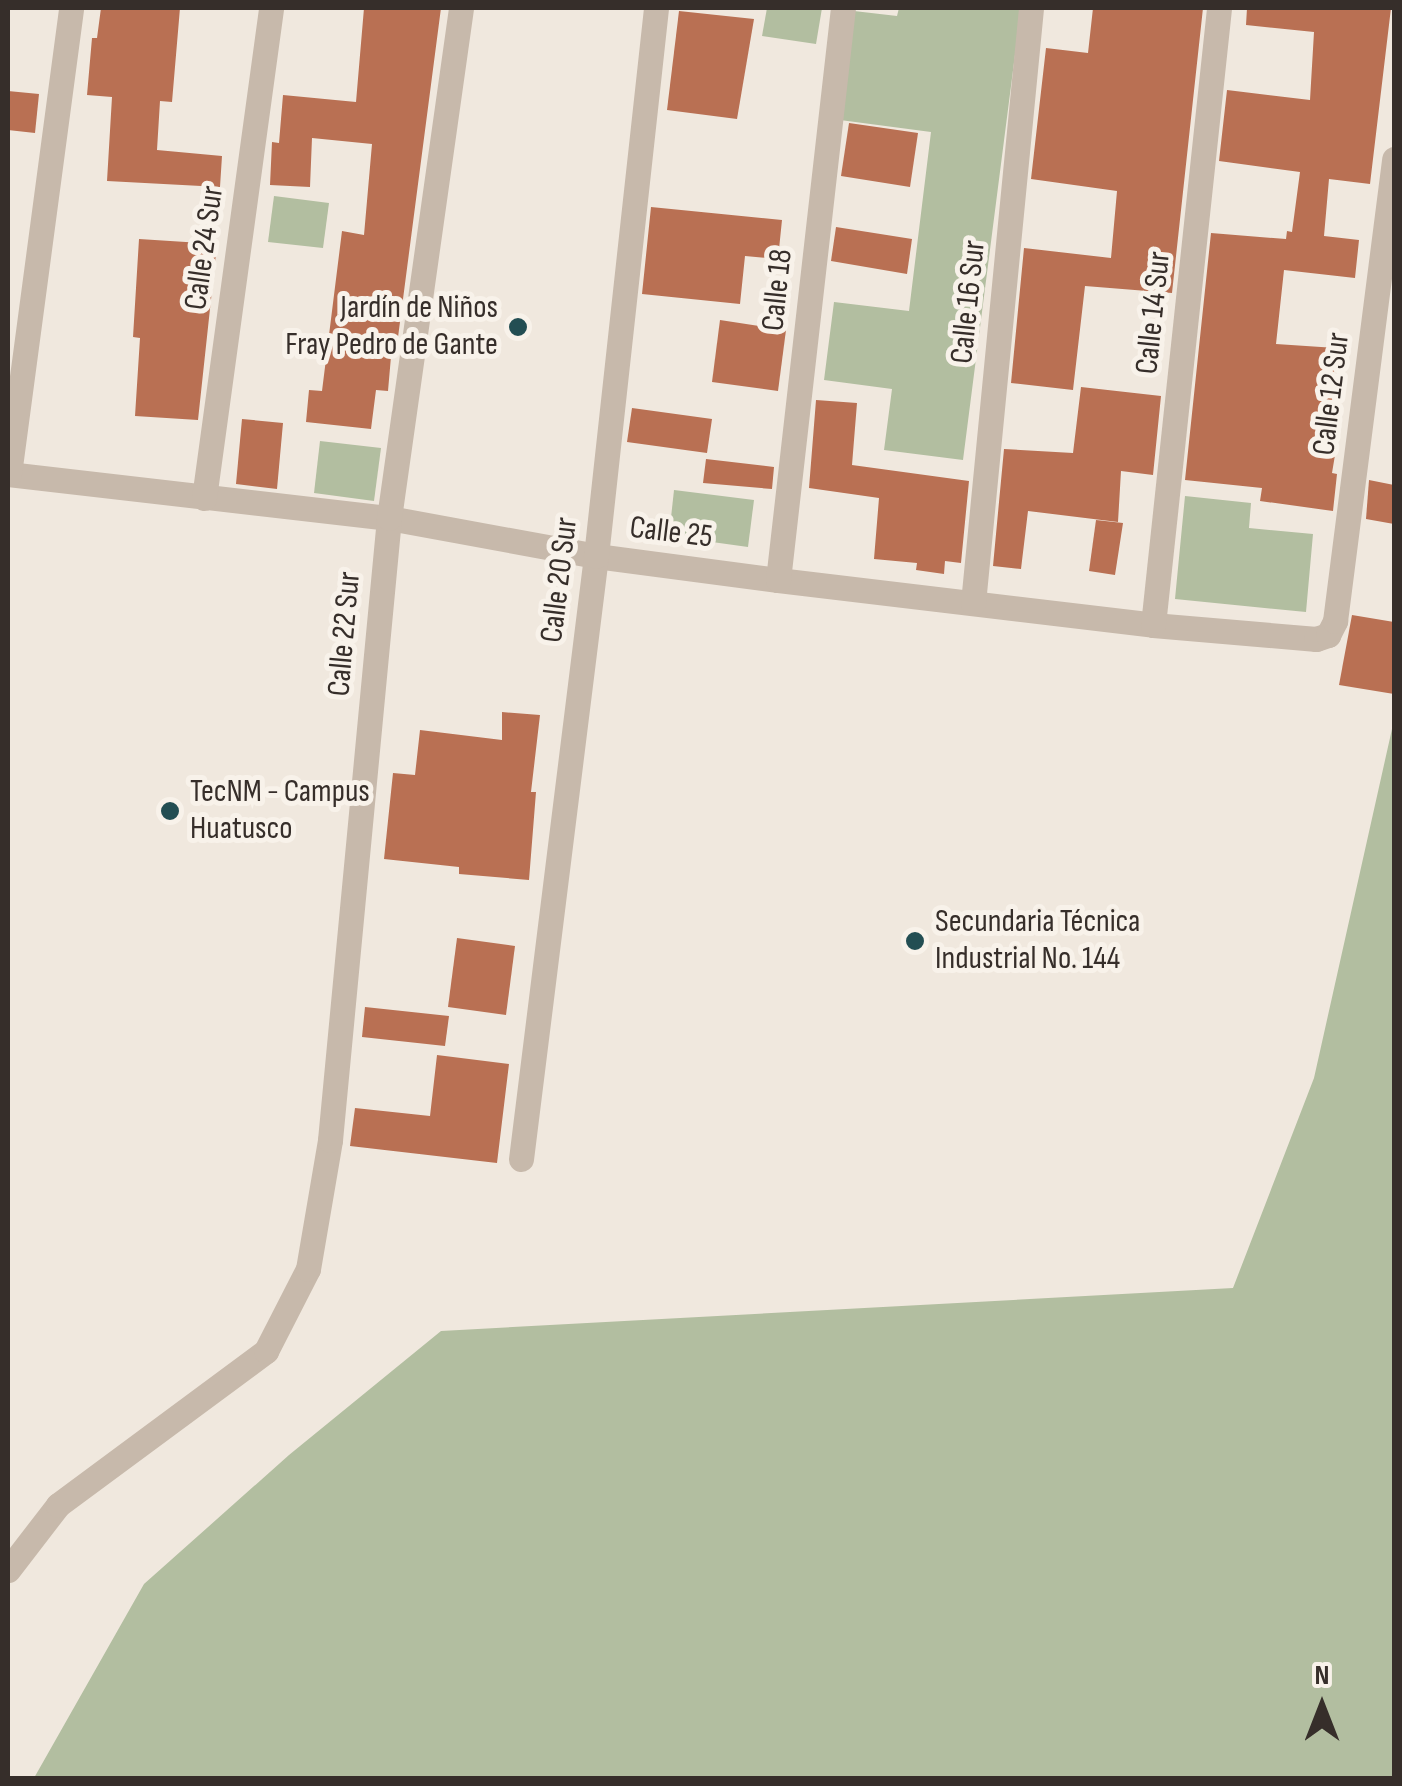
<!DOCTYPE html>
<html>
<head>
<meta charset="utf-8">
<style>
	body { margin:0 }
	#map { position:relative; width:1402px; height:1786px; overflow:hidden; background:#f0e8de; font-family:"Sofia Sans Condensed",sans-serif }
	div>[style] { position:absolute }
	.green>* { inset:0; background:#b2bea0 }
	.building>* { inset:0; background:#b97053 }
	.street>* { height:25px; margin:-12.5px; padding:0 12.5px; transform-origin:12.5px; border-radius:12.5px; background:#c7b9ab }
	.dots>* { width:28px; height:28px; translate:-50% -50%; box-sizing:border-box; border:5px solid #f8f2ea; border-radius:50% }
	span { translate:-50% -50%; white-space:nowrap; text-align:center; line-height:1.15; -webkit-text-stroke:10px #f8f2ea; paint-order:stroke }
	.street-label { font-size:32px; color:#362e2a }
	.poi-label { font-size:32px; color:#362e2a }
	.right { translate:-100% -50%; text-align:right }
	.left { translate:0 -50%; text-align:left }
	.frame { position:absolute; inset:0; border:10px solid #362e2a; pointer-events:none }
	.north { position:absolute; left:1272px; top:1656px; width:100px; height:100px; -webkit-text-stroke:8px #f8f2ea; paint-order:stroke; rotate:0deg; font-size:28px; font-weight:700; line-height:40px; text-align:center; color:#362e2a }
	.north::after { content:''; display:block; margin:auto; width:35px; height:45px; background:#362e2a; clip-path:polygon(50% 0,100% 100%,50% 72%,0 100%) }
</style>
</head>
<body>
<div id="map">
	<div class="green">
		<i style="clip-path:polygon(767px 8px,822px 8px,816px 44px,762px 36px)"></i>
		<i style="clip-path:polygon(899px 8px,1021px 8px,963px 460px,884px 450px,892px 389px,824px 380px,834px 302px,909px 311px,931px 132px,840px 120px,854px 11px,897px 16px)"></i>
		<i style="clip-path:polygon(274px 196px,329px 203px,323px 248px,268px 242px)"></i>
		<i style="clip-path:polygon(320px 441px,381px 448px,374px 501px,314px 493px)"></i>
		<i style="clip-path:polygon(674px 490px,754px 500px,748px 547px,669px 536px)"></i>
		<i style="clip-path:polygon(1185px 496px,1251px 503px,1249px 528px,1313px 534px,1306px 612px,1175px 599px)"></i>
		<i style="clip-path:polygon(1394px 720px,1394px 1778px,34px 1778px,144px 1584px,289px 1455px,441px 1331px,1233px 1288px,1314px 1078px)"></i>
	</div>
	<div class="building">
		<i style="clip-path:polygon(101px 8px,180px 8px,172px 102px,160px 101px,157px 150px,222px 156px,220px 187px,107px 181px,112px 97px,87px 95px,92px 38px,97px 38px)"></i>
		<i style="clip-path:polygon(364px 8px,441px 8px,397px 345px,392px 345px,388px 391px,376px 390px,371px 429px,306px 422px,309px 390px,322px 391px,342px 231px,364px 235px,372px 144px,312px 138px,310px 187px,270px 185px,272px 142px,279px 143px,283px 95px,356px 102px)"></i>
		<i style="clip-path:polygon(1093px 8px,1203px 8px,1172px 293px,1085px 286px,1073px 390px,1011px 383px,1024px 248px,1111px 258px,1117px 191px,1031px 179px,1046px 48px,1088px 53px)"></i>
		<i style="clip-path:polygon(1247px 8px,1391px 8px,1370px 184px,1329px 179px,1324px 236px,1359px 240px,1355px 278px,1284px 270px,1276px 344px,1336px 348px,1328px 448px,1336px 449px,1332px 473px,1337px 474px,1333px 511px,1260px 501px,1262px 488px,1185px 480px,1211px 233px,1286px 239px,1287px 231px,1292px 232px,1300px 172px,1219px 161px,1227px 90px,1310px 100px,1314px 32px,1246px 25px)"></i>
		<i style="clip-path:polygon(679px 11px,754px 19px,737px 119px,667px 110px)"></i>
		<i style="clip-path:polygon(8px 91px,39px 94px,35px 133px,8px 130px)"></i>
		<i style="clip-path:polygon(849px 123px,918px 133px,910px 187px,841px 176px)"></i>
		<i style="clip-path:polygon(651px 207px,782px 220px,778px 259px,745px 256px,740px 304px,642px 294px)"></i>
		<i style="clip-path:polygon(836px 227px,912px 239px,907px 274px,831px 261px)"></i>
		<i style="clip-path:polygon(139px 239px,217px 244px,198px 420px,135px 416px,140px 338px,133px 337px)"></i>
		<i style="clip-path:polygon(720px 320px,786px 330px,778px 391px,712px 382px)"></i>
		<i style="clip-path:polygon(1081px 387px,1161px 396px,1153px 475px,1121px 471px,1118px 522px,1028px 511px,1021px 569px,993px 566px,1004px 449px,1073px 453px)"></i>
		<i style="clip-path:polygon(816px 400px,857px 403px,852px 465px,969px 481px,961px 563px,945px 561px,944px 574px,916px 570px,917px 563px,874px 559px,879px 498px,809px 488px)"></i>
		<i style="clip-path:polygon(632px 408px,712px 419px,707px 453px,627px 442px)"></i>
		<i style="clip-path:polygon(242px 419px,283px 423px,277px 489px,236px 484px)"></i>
		<i style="clip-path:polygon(706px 459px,774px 467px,772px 489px,703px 483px)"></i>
		<i style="clip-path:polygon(1369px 480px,1394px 485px,1394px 524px,1366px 519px)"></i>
		<i style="clip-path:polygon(1096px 520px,1123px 523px,1115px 575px,1089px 571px)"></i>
		<i style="clip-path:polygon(1352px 615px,1394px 622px,1394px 694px,1339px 685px)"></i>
		<i style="clip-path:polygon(502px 712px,540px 715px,531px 792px,536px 792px,529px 880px,459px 874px,459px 867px,384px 859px,393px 773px,415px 775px,420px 730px,502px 740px)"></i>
		<i style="clip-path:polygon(457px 938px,515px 946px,506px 1015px,448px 1007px)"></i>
		<i style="clip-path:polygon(365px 1007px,449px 1016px,445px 1046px,362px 1037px)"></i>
		<i style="clip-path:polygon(437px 1055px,509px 1064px,497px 1163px,350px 1146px,355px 1108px,430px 1116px)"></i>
	</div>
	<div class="street">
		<i style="left:8px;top:474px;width:384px;rotate:6.6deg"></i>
		<i style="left:389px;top:518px;width:210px;rotate:10.4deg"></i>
		<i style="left:596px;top:556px;width:184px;rotate:7.5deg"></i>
		<i style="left:778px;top:580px;width:378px;rotate:6.8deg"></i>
		<i style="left:1153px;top:625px;width:164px;rotate:4.9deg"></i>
		<i style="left:1316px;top:639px;width:13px;rotate:-18deg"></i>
		<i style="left:1328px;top:635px;width:16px;rotate:-63deg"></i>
		<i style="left:1335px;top:621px;width:466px;rotate:-82.7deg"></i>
		<i style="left:9px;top:474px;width:470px;rotate:-82.4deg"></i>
		<i style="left:204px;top:498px;width:495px;rotate:-82.2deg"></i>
		<i style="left:778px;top:580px;width:576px;rotate:-83.52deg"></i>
		<i style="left:973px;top:603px;width:598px;rotate:-84.43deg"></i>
		<i style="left:1153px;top:625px;width:621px;rotate:-83.89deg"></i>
		<i style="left:521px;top:1159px;width:608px;rotate:-82.91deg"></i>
		<i style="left:596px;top:556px;width:551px;rotate:-83.75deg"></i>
		<i style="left:8px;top:1570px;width:82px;rotate:-52.4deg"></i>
		<i style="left:58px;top:1505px;width:259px;rotate:-36.5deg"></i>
		<i style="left:266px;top:1351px;width:92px;rotate:-62.9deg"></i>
		<i style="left:308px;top:1269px;width:131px;rotate:-80.3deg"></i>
		<i style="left:330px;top:1140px;width:625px;rotate:-84.58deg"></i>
		<i style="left:389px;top:518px;width:515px;rotate:-81.96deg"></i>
	</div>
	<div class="dots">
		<i style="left:518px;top:327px;background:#234e53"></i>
		<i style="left:170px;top:811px;background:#234e53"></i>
		<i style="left:915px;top:941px;background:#234e53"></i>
	</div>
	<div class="street-label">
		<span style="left:205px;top:248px;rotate:-82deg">Calle 24 Sur</span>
		<span style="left:778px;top:290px;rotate:-84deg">Calle 18</span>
		<span style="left:969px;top:302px;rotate:-84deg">Calle 16 Sur</span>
		<span style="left:1154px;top:313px;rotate:-84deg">Calle 14 Sur</span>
		<span style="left:1332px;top:394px;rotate:-83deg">Calle 12 Sur</span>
		<span style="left:671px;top:533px;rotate:7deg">Calle 25</span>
		<span style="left:560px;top:580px;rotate:-83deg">Calle 20 Sur</span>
		<span style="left:345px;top:634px;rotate:-85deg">Calle 22 Sur</span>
	</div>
	<div class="poi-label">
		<span class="right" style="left:498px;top:327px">Jardín de Niños<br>Fray Pedro de Gante</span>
		<span class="left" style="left:190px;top:811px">TecNM - Campus<br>Huatusco</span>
		<span class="left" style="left:935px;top:941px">Secundaria Técnica<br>Industrial No. 144</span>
	</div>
	<div class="frame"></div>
	<div class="north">N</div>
</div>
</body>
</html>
